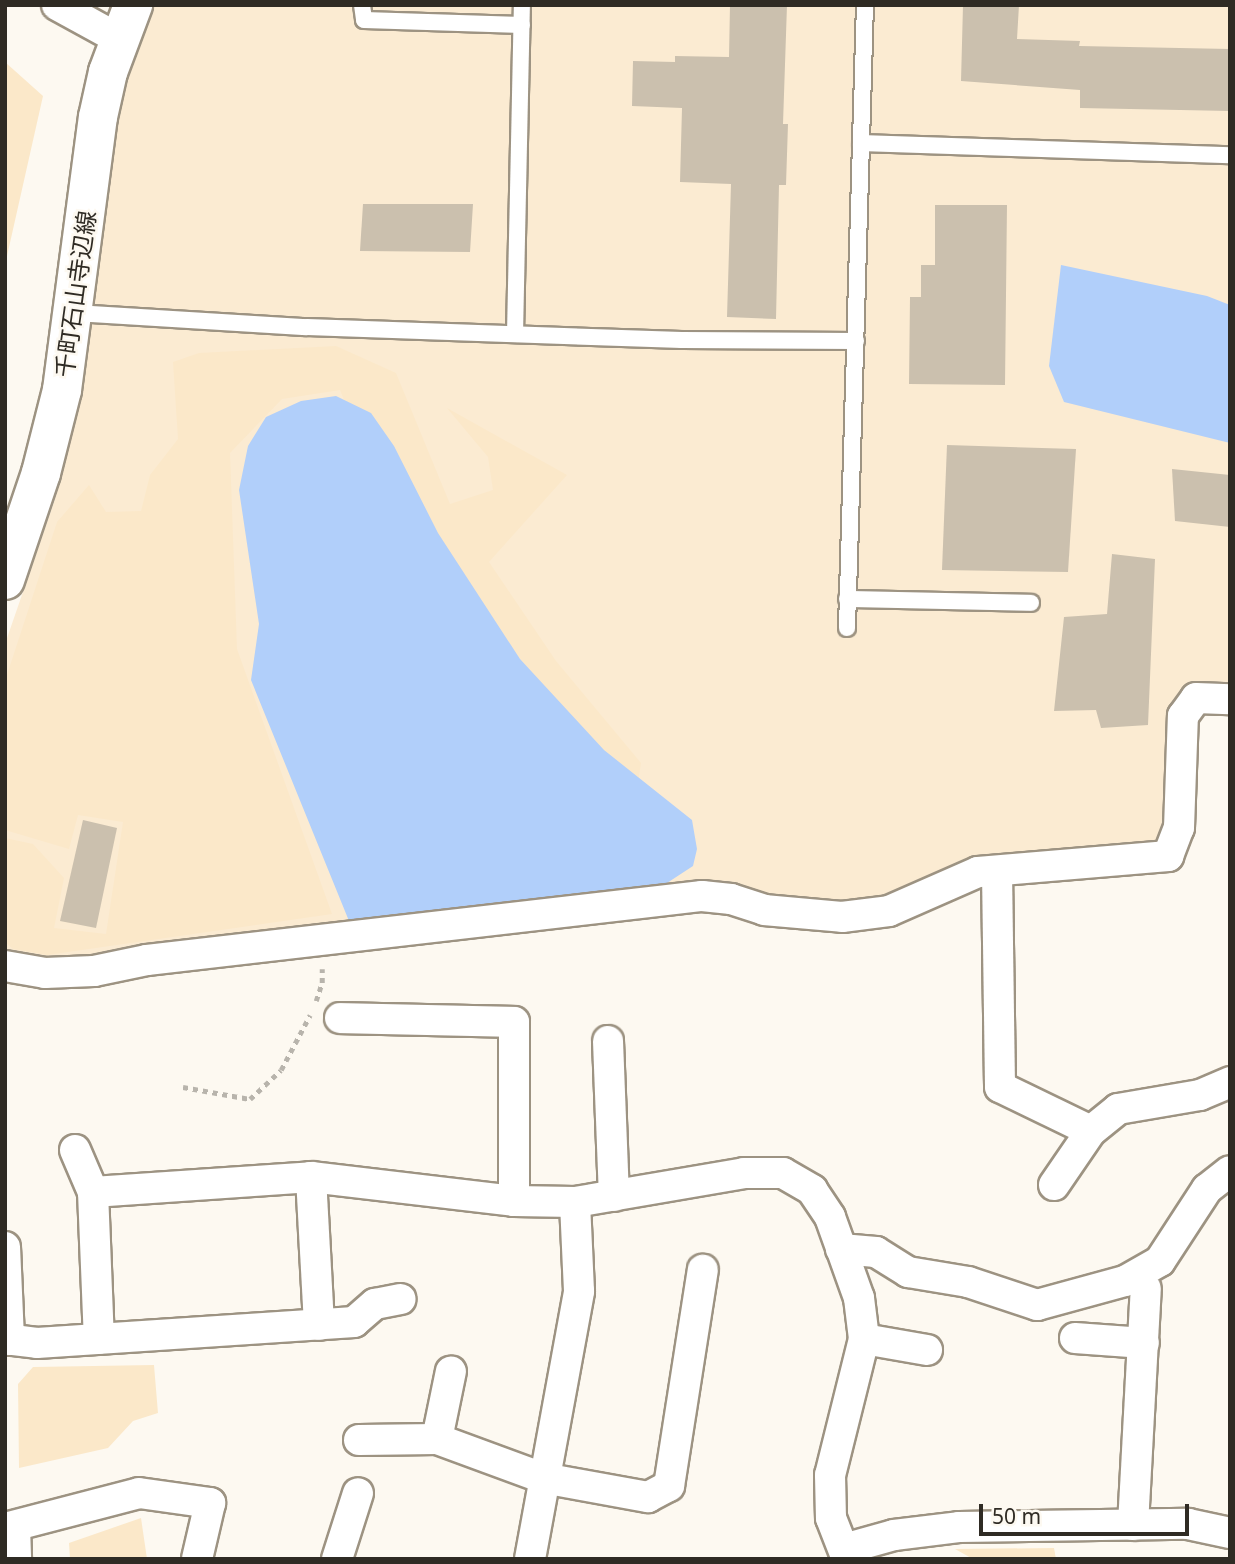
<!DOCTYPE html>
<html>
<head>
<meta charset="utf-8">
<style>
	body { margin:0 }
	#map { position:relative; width:1235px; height:1564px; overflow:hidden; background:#fdf9f1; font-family:"Noto Sans","Noto Sans JP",sans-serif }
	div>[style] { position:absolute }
	.built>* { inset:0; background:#fbebd2 }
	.green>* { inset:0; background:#fbe8c9 }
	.water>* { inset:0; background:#b1cffa }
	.building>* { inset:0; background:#cbc0ae }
	.path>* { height:4.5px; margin-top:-2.25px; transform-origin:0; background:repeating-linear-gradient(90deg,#b8b4ac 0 5px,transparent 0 10px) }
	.roads { filter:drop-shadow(2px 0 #9d9382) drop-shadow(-2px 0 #9d9382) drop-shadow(0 2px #9d9382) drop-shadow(0 -2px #9d9382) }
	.service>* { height:16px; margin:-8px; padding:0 8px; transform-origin:8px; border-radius:8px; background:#fff }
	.minor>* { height:30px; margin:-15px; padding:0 15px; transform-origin:15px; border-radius:15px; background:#fff }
	.secondary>* { height:38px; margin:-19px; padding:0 19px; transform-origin:19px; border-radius:19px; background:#fff }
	span { translate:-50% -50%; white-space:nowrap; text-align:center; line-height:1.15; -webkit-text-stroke:5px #fdf9f1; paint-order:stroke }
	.street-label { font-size:24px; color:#2f2b24 }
	.frame { position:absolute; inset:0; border:7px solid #2f2b24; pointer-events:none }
	.scale { position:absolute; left:979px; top:1504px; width:210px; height:32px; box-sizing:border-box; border:4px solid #2f2b24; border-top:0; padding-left:9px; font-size:21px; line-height:24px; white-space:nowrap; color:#2f2b24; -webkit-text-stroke:5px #fdf9f1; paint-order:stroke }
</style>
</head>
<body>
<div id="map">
	<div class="built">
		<i style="clip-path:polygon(154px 5px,1230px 5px,1230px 689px,1191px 689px,1169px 825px,1159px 846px,844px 908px,767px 900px,46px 964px,5px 955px,5px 644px,54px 502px,92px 318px,114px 122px,135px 39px)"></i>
	</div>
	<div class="green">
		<i style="clip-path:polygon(5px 62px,43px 96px,5px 265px)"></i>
		<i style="clip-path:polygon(336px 346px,396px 373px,450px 504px,493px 490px,488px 457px,447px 408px,567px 475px,489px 562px,556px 661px,641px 763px,636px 796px,515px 683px,379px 484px,340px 390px,282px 399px,230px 453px,237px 649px,332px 914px,47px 955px,13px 949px,5px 942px,5px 838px,33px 844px,64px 878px,54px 928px,106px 934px,123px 822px,78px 815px,69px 849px,5px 830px,5px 681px,57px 522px,89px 485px,106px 512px,141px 511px,150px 475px,178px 439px,173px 362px,199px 353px)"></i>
		<i style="clip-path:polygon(154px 1365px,158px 1413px,133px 1421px,108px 1448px,19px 1468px,18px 1384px,33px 1367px)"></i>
		<i style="clip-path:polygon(141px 1518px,147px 1559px,70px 1559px,69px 1543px)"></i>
		<i style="clip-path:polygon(1054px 1548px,1056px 1559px,973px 1559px,955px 1549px)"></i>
	</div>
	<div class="water">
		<i style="clip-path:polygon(1061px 265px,1207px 296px,1230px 305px,1230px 443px,1064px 402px,1049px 366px)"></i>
		<i style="clip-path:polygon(336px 396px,371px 413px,394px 446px,438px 533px,520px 659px,604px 750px,692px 820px,697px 849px,693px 866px,667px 883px,349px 921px,251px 680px,259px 624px,239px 490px,248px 446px,266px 417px,301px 401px)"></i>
	</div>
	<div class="building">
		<i style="clip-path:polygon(730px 5px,787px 5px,783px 124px,788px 124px,786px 185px,779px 185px,776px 319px,727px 317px,731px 184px,680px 182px,682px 108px,632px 106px,633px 61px,675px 62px,675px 56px,729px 57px)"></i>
		<i style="clip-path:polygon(963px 5px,1019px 5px,1017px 39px,1080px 41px,1079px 46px,1230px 49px,1230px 111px,1080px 108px,1080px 90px,961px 81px)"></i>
		<i style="clip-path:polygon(363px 204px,473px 204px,470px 252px,360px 251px)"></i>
		<i style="clip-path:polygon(935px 205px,1007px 205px,1005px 385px,909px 384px,910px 297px,921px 297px,921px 265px,935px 265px)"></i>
		<i style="clip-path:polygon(947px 445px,1076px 449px,1068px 572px,942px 570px)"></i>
		<i style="clip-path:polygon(1172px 469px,1230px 475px,1230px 527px,1175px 521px)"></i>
		<i style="clip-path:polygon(1112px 554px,1155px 559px,1148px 725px,1101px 728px,1096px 710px,1054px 711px,1064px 617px,1107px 614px)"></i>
		<i style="clip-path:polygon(83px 820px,117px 828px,96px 928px,60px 921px)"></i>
	</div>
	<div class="path">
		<i style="left:316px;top:1001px;width:19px;rotate:-72deg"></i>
		<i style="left:322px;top:983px;width:14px;rotate:-90deg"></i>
		<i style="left:183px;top:1087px;width:68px;rotate:10.2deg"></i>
		<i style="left:250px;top:1099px;width:42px;rotate:-43.1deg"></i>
		<i style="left:281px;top:1070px;width:62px;rotate:-62.2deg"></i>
	</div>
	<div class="roads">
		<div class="service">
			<i style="left:362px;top:5px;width:15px;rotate:82deg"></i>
			<i style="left:364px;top:20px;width:158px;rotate:1.8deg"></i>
			<i style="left:861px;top:143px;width:369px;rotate:1.9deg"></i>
			<i style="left:75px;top:313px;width:232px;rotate:3.5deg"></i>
			<i style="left:307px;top:327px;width:375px;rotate:2deg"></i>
			<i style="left:682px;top:340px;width:174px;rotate:0.3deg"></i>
			<i style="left:515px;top:334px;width:329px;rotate:-88.8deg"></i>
			<i style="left:847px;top:599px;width:184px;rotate:1.2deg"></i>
			<i style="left:847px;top:628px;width:623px;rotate:-88.35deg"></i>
		</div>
		<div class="minor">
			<i style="left:57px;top:5px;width:71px;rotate:28.7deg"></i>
			<i style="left:997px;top:871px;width:216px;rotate:89.2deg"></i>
			<i style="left:1000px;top:1087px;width:101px;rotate:25.8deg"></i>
			<i style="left:5px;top:966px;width:41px;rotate:9.9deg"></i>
			<i style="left:45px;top:973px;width:49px;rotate:-2.3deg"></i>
			<i style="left:94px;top:971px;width:54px;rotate:-11.7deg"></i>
			<i style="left:147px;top:960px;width:559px;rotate:-6.58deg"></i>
			<i style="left:702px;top:896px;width:29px;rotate:6deg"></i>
			<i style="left:731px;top:899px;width:35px;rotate:18deg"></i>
			<i style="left:764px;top:910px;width:78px;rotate:5.1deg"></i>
			<i style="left:842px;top:917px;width:47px;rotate:-7.3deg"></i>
			<i style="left:889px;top:911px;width:97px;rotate:-23.7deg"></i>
			<i style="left:978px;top:872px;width:191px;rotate:-4.8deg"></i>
			<i style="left:1168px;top:856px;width:30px;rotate:-69deg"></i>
			<i style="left:1179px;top:828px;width:112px;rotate:-88deg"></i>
			<i style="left:1183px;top:716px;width:22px;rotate:-54deg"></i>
			<i style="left:1196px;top:698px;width:34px;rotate:2deg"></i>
			<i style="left:340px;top:1018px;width:174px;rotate:1.3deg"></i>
			<i style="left:514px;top:1022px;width:179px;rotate:90deg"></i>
			<i style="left:608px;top:1041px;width:155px;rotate:87.8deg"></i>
			<i style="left:75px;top:1150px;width:46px;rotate:66.8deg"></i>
			<i style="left:93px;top:1192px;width:147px;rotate:87.7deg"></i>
			<i style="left:311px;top:1177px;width:148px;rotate:86.9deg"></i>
			<i style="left:1054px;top:1185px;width:65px;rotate:-55.6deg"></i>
			<i style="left:1091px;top:1131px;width:35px;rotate:-39deg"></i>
			<i style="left:1118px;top:1109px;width:83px;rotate:-9.7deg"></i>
			<i style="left:1200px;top:1095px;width:33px;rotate:-23deg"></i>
			<i style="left:93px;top:1192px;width:219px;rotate:-3.9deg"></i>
			<i style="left:311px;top:1177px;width:204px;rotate:6.7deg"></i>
			<i style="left:514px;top:1201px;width:61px;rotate:0.9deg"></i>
			<i style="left:575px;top:1202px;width:171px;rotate:-9.7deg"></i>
			<i style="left:744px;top:1173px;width:39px"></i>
			<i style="left:783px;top:1173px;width:34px;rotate:30deg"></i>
			<i style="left:812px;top:1190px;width:32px;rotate:56deg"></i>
			<i style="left:830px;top:1217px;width:86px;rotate:70.3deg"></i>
			<i style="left:859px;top:1298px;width:41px;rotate:83deg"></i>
			<i style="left:864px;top:1339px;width:140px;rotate:104deg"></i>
			<i style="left:830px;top:1475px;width:43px;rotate:88.7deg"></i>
			<i style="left:831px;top:1518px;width:44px;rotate:68.7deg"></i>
			<i style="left:5px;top:1247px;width:93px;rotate:87.5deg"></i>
			<i style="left:841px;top:1249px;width:35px;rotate:5deg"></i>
			<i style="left:876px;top:1252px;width:38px;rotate:32deg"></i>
			<i style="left:908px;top:1272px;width:61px;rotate:9.5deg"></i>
			<i style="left:968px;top:1282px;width:73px;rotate:18.4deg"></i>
			<i style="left:1037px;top:1305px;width:91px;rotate:-15.3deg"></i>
			<i style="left:1125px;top:1281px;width:40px;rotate:-29.7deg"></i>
			<i style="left:1160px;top:1261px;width:86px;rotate:-56.9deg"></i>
			<i style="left:1207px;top:1189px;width:29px;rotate:-38deg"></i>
			<i style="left:1075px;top:1338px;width:69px;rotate:4.1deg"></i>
			<i style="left:5px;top:1339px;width:32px;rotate:7deg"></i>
			<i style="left:37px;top:1343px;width:318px;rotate:-3.8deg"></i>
			<i style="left:354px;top:1322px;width:28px;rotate:-41deg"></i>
			<i style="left:375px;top:1304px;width:26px;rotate:-11deg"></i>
			<i style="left:864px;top:1339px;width:64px;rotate:9.9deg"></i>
			<i style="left:437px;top:1439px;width:69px;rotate:-78.4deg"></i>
			<i style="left:359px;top:1440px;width:78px;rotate:-0.7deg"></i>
			<i style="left:437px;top:1439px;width:113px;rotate:20.2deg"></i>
			<i style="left:543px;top:1478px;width:107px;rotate:10.3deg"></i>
			<i style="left:648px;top:1497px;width:24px;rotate:-28deg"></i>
			<i style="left:669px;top:1486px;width:219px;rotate:-81.1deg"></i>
			<i style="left:1133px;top:1525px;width:237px;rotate:-86.9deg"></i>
			<i style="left:15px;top:1527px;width:32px;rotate:88deg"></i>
			<i style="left:5px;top:1528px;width:138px;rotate:-14.6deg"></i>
			<i style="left:139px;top:1493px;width:72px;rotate:8deg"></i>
			<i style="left:210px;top:1503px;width:57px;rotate:103.1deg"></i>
			<i style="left:844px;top:1549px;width:52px;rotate:-15.6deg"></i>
			<i style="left:894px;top:1535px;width:65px;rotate:-7deg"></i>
			<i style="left:959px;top:1527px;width:229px;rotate:-0.8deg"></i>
			<i style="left:1188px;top:1524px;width:43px;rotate:12.1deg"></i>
			<i style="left:337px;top:1559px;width:69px;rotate:-72.3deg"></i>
			<i style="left:530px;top:1559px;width:272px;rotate:-79.6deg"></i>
			<i style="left:579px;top:1291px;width:89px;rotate:-92.6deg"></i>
		</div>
		<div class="secondary">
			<i style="left:5px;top:580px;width:113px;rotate:-71.4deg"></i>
			<i style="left:41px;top:473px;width:86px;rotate:-75.8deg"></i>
			<i style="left:62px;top:390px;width:275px;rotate:-82.5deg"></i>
			<i style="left:98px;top:117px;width:46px;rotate:-77.5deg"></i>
			<i style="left:108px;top:72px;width:72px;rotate:-69.5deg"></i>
		</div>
	</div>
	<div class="street-label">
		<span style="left:75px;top:294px;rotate:-82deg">千町石山寺辺線</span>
	</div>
	<div class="frame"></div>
	<div class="scale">50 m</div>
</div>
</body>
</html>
